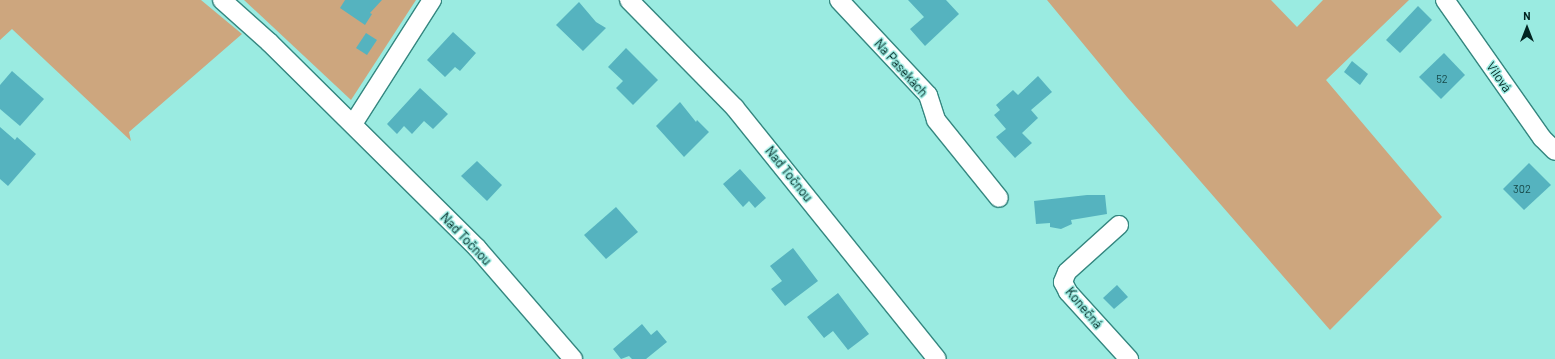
<!DOCTYPE html>
<html>
<head>
<meta charset="utf-8">
<style>
	body { margin:0 }
	#map { position:relative; width:1555px; height:359px; overflow:hidden; background:#9aebe1; font-family:Barlow,sans-serif }
	div>[style] { position:absolute }
	.green>* { inset:0; background:#cda67e }
	.building>* { inset:0; background:#55b3bf }
	.roads { filter:drop-shadow(1px 0 #358780) drop-shadow(-1px 0 #358780) drop-shadow(0 1px #358780) drop-shadow(0 -1px #358780) }
	.minor>* { height:18px; margin:-9px; padding:0 9px; transform-origin:9px; border-radius:9px; background:#fff }
	span { translate:-50% -50%; white-space:nowrap; text-align:center; line-height:1.15; -webkit-text-stroke:3px #9aebe1; paint-order:stroke }
	.number-label { font-size:11px; color:#164848 }
	.number-label span { -webkit-text-stroke-width:0 }
	.street-label { font-size:13px; color:#012421 }
	.north { position:absolute; left:1507px; top:8px; width:40px; height:40px; -webkit-text-stroke:3px #9aebe1; paint-order:stroke; rotate:0deg; font-size:11px; font-weight:700; line-height:16px; text-align:center; color:#012421 }
	.north::after { content:''; display:block; margin:auto; width:14px; height:18px; background:#012421; clip-path:polygon(50% 0,100% 100%,50% 72%,0 100%) }
</style>
</head>
<body>
<div id="map">
	<div class="green">
		<i style="clip-path:polygon(0 0,201px 0,242px 34px,129px 132px,131px 141px,12px 29px,0 40px)"></i>
		<i style="clip-path:polygon(244px 0,416px 0,351px 100px)"></i>
		<i style="clip-path:polygon(1047px 0,1271px 0,1297px 27px,1323px 0,1409px 0,1326px 80px,1442px 217px,1330px 330px,1127px 97px)"></i>
	</div>
	<div class="building">
		<i style="clip-path:polygon(345px 0,382px 0,370px 13px,372px 14px,365px 25px,340px 8px)"></i>
		<i style="clip-path:polygon(908px 0,946px 0,959px 14px,925px 46px,910px 29px,924px 17px)"></i>
		<i style="clip-path:polygon(579px 2px,596px 22px,606px 28px,583px 51px,556px 25px)"></i>
		<i style="clip-path:polygon(1418px 6px,1432px 20px,1400px 53px,1386px 40px)"></i>
		<i style="clip-path:polygon(453px 32px,476px 53px,460px 71px,455px 67px,445px 77px,427px 60px)"></i>
		<i style="clip-path:polygon(366px 33px,377px 40px,367px 55px,356px 48px)"></i>
		<i style="clip-path:polygon(626px 48px,658px 80px,633px 105px,616px 88px,623px 81px,608px 67px)"></i>
		<i style="clip-path:polygon(1444px 53px,1465px 75px,1441px 99px,1419px 77px)"></i>
		<i style="clip-path:polygon(1352px 61px,1368px 74px,1360px 85px,1344px 72px)"></i>
		<i style="clip-path:polygon(12px 71px,44px 99px,20px 126px,0 109px,0 85px)"></i>
		<i style="clip-path:polygon(1038px 76px,1052px 92px,1031px 110px,1038px 118px,1022px 133px,1032px 143px,1015px 158px,996px 137px,1006px 129px,994px 115px,1000px 110px,996px 105px,1013px 90px,1018px 95px)"></i>
		<i style="clip-path:polygon(420px 88px,448px 114px,433px 129px,424px 121px,412px 134px,404px 126px,397px 134px,387px 124px)"></i>
		<i style="clip-path:polygon(680px 102px,696px 122px,697px 120px,709px 132px,684px 157px,656px 126px)"></i>
		<i style="clip-path:polygon(0 127px,15px 140px,17px 137px,36px 154px,8px 186px,0 179px)"></i>
		<i style="clip-path:polygon(477px 161px,502px 185px,487px 201px,461px 176px)"></i>
		<i style="clip-path:polygon(1529px 163px,1551px 185px,1524px 210px,1503px 189px)"></i>
		<i style="clip-path:polygon(740px 169px,766px 198px,755px 208px,749px 201px,743px 207px,723px 184px)"></i>
		<i style="clip-path:polygon(1087px 195px,1105px 195px,1107px 214px,1071px 220px,1072px 224px,1061px 229px,1050px 227px,1050px 223px,1036px 224px,1034px 201px)"></i>
		<i style="clip-path:polygon(616px 207px,638px 232px,606px 259px,584px 235px)"></i>
		<i style="clip-path:polygon(793px 248px,818px 281px,785px 306px,771px 289px,782px 281px,770px 266px)"></i>
		<i style="clip-path:polygon(1117px 285px,1128px 297px,1114px 309px,1103px 298px)"></i>
		<i style="clip-path:polygon(838px 293px,869px 334px,848px 350px,833px 331px,824px 338px,807px 317px)"></i>
		<i style="clip-path:polygon(642px 324px,651px 335px,657px 330px,667px 342px,646px 359px,632px 359px,629px 356px,621px 359px,613px 349px)"></i>
	</div>
	<div class="roads">
		<div class="minor">
			<i style="left:222px;top:0;width:63px;rotate:41.8deg"></i>
			<i style="left:269px;top:42px;width:293px;rotate:44.7deg"></i>
			<i style="left:477px;top:248px;width:147px;rotate:49.1deg"></i>
			<i style="left:629px;top:0;width:151px;rotate:45.5deg"></i>
			<i style="left:735px;top:108px;width:322px;rotate:51.2deg"></i>
			<i style="left:839px;top:0;width:130px;rotate:46.9deg"></i>
			<i style="left:928px;top:95px;width:26px;rotate:72deg"></i>
			<i style="left:936px;top:120px;width:100px;rotate:51.1deg"></i>
			<i style="left:1445px;top:0;width:169px;rotate:54.9deg"></i>
			<i style="left:1542px;top:138px;width:18px;rotate:45deg"></i>
			<i style="left:353px;top:124px;width:147px;rotate:-57.5deg"></i>
			<i style="left:1119px;top:225px;width:70px;rotate:137.9deg"></i>
			<i style="left:1067px;top:272px;width:11px;rotate:112deg"></i>
			<i style="left:1063px;top:282px;width:11px;rotate:63deg"></i>
			<i style="left:1068px;top:292px;width:91px;rotate:47.7deg"></i>
		</div>
	</div>
	<div class="number-label">
		<span style="left:1442px;top:79px">52</span>
		<span style="left:1522px;top:189px">302</span>
	</div>
	<div class="street-label">
		<span style="left:901px;top:68px;rotate:48deg">Na Pasekách</span>
		<span style="left:1499px;top:77px;rotate:55deg">Vilová</span>
		<span style="left:789px;top:174px;rotate:51deg">Nad Točnou</span>
		<span style="left:466px;top:239px;rotate:46deg">Nad Točnou</span>
		<span style="left:1084px;top:308px;rotate:50deg">Konečná</span>
	</div>
	<div class="north">N</div>
</div>
</body>
</html>
